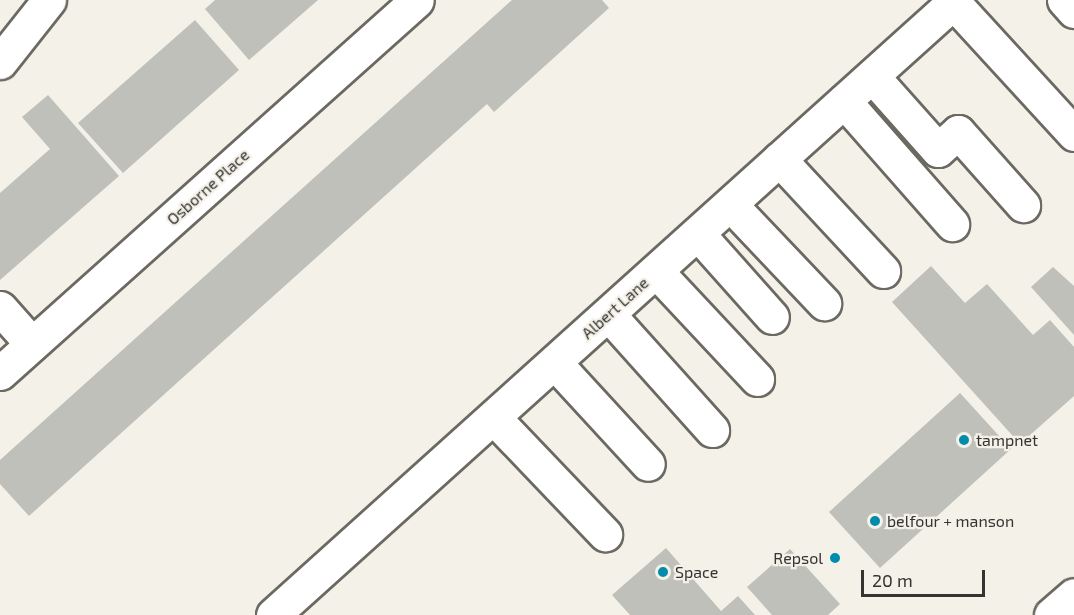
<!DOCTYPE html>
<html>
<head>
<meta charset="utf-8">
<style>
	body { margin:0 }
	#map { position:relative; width:1074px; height:615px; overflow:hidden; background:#f4f1e9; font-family:"Exo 2",sans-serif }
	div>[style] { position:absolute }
	.building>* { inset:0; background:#bfc0b9 }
	.roads { filter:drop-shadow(2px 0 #6c6962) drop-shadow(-2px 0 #6c6962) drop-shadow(0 2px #6c6962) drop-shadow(0 -2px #6c6962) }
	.minor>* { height:33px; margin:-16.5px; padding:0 16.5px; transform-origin:16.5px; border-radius:16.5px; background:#fff }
	.major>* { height:33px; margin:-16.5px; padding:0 16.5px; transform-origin:16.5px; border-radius:16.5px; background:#fff }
	.dots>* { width:16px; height:16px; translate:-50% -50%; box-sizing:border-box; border:3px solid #f4f1e9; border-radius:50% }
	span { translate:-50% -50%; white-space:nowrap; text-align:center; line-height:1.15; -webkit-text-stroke:4.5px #f4f1e9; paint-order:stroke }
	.street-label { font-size:16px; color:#353431 }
	.poi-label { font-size:16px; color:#353431 }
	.left { translate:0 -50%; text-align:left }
	.right { translate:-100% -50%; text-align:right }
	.scale { position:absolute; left:861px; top:570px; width:124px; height:27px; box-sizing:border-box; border:3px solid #353431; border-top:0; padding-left:8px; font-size:18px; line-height:21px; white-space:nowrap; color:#353431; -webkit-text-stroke:4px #f4f1e9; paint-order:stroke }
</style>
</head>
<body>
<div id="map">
	<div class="building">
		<i style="clip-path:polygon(215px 0,318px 0,249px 60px,205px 9px)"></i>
		<i style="clip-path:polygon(512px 0,602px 0,609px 8px,494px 112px,487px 104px,29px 516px,0 484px,0 460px)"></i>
		<i style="clip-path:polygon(195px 20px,239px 70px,123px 173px,78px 123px)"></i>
		<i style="clip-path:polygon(48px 95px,119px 176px,0 280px,0 193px,50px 149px,22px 117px)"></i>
		<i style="clip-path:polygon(931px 266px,965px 303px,987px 284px,1033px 335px,1050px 320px,1074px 347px,1074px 396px,1020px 444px,892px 302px)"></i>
		<i style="clip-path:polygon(1053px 267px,1074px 286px,1074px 335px,1031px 287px)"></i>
		<i style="clip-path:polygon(960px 393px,1011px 449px,880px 568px,829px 512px)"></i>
		<i style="clip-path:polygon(666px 548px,721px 611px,738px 596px,755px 615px,630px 615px,612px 595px)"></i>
		<i style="clip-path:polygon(790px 549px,840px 604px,828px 615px,772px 615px,747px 587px)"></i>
	</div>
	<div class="roads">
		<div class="minor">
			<i style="left:1064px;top:0;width:15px;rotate:48deg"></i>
			<i style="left:953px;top:2px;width:179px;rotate:47.5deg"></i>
			<i style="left:0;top:62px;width:79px;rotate:-51.7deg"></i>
			<i style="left:872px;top:76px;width:99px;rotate:48.3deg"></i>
			<i style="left:938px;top:150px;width:27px;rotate:-42deg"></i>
			<i style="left:958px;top:132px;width:98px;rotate:48.3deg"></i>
			<i style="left:844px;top:101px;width:164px;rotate:48.7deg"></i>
			<i style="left:779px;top:159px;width:153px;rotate:47.1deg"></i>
			<i style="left:730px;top:204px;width:137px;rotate:46.5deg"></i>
			<i style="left:698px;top:234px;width:111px;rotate:48.3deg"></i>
			<i style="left:656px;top:271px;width:148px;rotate:46.9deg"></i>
			<i style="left:0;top:308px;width:48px;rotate:48.4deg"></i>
			<i style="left:608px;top:314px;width:156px;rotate:48.1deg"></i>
			<i style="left:555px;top:363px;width:137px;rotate:47.4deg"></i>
			<i style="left:0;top:373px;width:559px;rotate:-41.81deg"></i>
			<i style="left:494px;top:418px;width:161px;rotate:46.3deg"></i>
			<i style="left:273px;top:615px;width:919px;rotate:-42deg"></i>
		</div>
		<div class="major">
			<i style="left:1051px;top:615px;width:30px;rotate:-41deg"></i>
		</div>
	</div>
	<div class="dots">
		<i style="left:964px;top:440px;background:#028cab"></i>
		<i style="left:875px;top:521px;background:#028cab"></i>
		<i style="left:835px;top:558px;background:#028cab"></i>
		<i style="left:663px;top:572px;background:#028cab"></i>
	</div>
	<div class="street-label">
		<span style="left:208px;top:187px;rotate:-42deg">Osborne Place</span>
		<span style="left:615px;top:308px;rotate:-42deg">Albert Lane</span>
	</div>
	<div class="poi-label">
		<span class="left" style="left:976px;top:440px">tampnet</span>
		<span class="left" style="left:887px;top:521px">belfour + manson</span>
		<span class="right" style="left:823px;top:558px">Repsol</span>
		<span class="left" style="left:675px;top:572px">Space</span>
	</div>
	<div class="scale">20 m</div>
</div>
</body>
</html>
